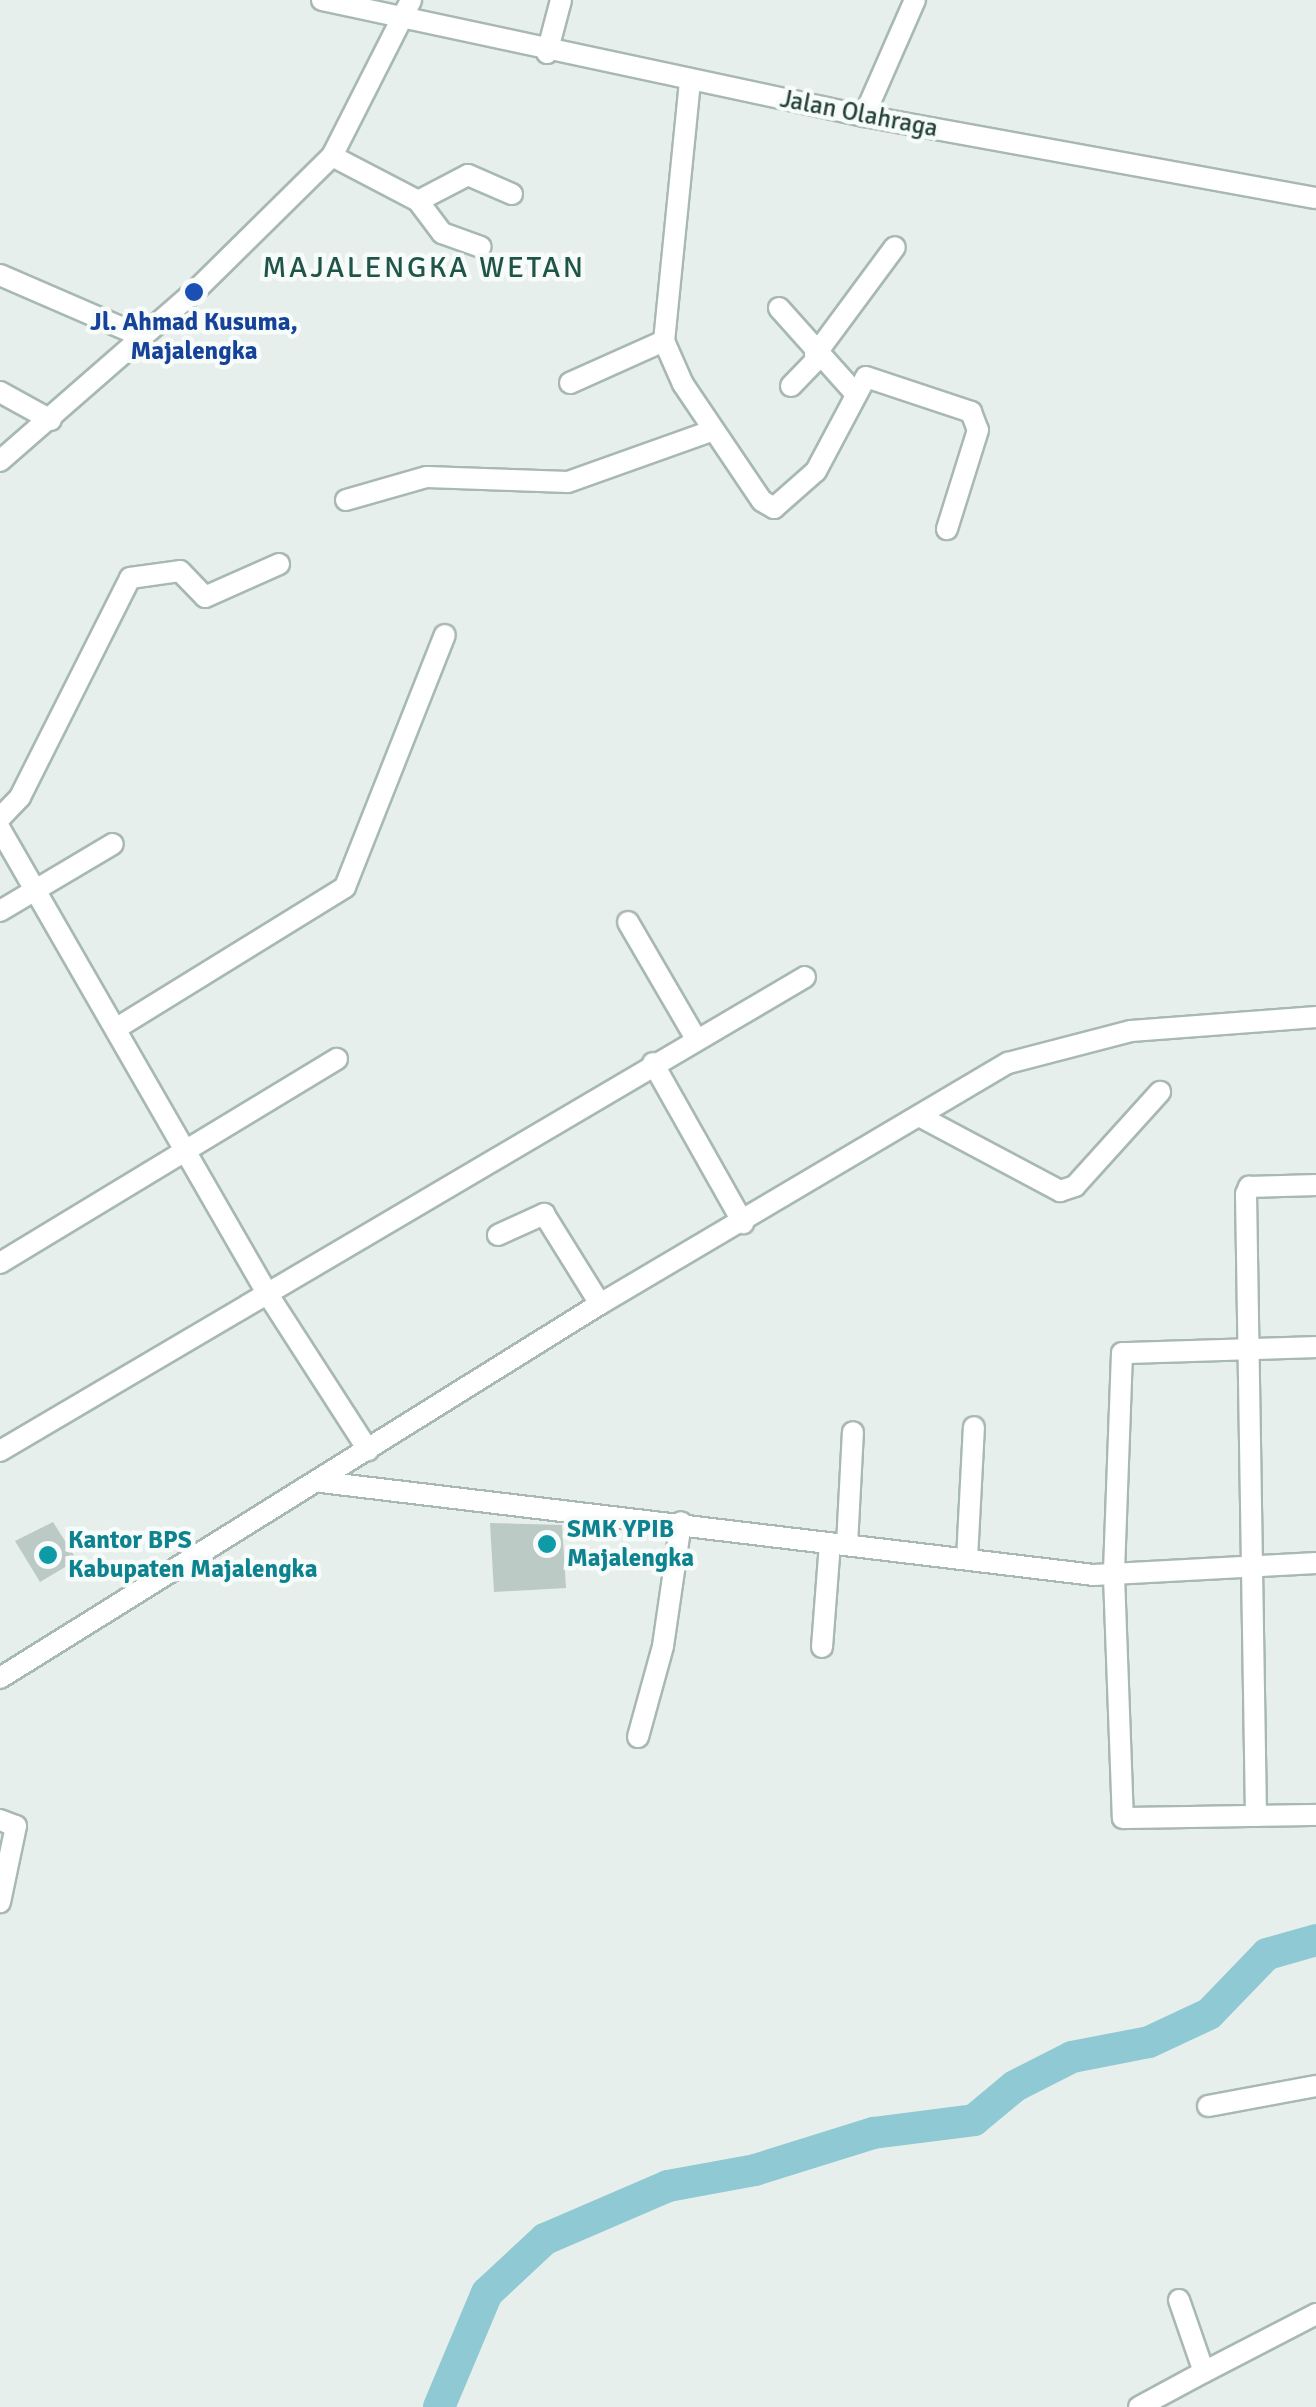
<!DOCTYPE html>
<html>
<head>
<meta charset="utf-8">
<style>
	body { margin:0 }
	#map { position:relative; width:1316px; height:2407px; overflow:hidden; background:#e6efeb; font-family:Signika,sans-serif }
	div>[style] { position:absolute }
	.river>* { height:32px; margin:-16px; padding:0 16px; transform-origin:16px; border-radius:16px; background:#8ec9d4 }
	.building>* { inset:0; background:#bbcac4 }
	.roads { filter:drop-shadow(2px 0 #a8b8b2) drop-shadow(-2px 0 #a8b8b2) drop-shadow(0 2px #a8b8b2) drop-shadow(0 -2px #a8b8b2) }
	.minor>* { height:20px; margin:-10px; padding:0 10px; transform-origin:10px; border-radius:10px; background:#fff }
	.dots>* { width:28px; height:28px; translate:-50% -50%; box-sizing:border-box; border:5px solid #f7fbf9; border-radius:50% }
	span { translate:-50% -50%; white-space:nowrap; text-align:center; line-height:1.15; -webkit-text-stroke:9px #f7fbf9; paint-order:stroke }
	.street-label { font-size:25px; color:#24423a }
	.transit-label { font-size:25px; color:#164399; font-weight:700 }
	.culture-label { font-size:25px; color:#0d838f; font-weight:700 }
	.left { translate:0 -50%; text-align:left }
	.quarter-label { font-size:30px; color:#1f5548; letter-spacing:2.5px }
</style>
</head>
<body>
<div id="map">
	<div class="river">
		<i style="left:439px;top:2407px;width:124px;rotate:-67.2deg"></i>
		<i style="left:487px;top:2293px;width:79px;rotate:-43deg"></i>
		<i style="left:545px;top:2239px;width:134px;rotate:-23.3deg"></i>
		<i style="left:668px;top:2186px;width:88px;rotate:-10.4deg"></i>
		<i style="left:755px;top:2170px;width:124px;rotate:-17.4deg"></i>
		<i style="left:873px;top:2133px;width:102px;rotate:-7.3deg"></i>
		<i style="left:974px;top:2120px;width:53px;rotate:-39.7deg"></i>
		<i style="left:1015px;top:2086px;width:64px;rotate:-27deg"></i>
		<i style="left:1072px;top:2057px;width:78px;rotate:-11deg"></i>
		<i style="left:1149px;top:2042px;width:66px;rotate:-25deg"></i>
		<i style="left:1209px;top:2014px;width:83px;rotate:-46deg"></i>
		<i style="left:1267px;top:1954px;width:51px;rotate:-15.9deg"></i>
	</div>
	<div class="building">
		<i style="clip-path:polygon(53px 1522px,77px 1560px,40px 1582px,15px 1541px)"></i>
		<i style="clip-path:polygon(490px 1523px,562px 1525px,566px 1588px,494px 1592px)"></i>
	</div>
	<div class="roads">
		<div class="minor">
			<i style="left:322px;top:0;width:554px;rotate:12.08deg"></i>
			<i style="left:864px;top:116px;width:459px;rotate:10.3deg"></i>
			<i style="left:547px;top:53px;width:55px;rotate:-75.2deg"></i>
			<i style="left:690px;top:81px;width:261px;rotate:95.7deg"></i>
			<i style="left:664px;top:341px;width:47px;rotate:66.2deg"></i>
			<i style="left:683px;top:384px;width:141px;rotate:56deg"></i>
			<i style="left:762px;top:501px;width:14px;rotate:30deg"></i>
			<i style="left:774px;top:508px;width:56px;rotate:-41.4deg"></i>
			<i style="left:816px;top:471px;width:106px;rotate:-62deg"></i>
			<i style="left:866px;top:377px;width:111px;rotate:18.4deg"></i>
			<i style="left:971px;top:412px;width:19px;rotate:69deg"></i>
			<i style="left:978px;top:430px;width:104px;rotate:107.4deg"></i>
			<i style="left:864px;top:116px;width:127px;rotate:-66.3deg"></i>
			<i style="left:332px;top:156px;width:97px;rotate:27.6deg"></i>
			<i style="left:418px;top:201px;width:56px;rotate:-27.5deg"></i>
			<i style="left:468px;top:175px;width:48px;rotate:23.4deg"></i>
			<i style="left:418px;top:201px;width:40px;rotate:53deg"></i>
			<i style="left:442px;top:233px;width:41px;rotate:19.7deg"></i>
			<i style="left:0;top:275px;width:156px;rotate:23.4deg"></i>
			<i style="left:779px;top:308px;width:115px;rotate:48.2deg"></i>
			<i style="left:815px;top:355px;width:134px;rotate:-53.5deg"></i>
			<i style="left:570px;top:383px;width:103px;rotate:-24.1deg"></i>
			<i style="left:791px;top:386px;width:39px;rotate:-46deg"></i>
			<i style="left:0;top:392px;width:58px;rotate:28.8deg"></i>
			<i style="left:0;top:461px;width:257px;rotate:-41.1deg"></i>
			<i style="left:194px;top:292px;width:194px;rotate:-44.6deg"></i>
			<i style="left:332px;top:156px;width:175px;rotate:-63.1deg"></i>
			<i style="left:346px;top:500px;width:84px;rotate:-15.9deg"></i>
			<i style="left:427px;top:477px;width:141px;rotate:2deg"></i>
			<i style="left:568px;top:482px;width:152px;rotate:-19.6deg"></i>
			<i style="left:0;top:818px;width:29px;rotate:-46deg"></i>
			<i style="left:20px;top:797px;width:245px;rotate:-63.3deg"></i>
			<i style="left:130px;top:578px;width:50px;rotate:-8deg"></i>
			<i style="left:180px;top:571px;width:36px;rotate:46deg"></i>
			<i style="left:205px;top:597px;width:81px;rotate:-24deg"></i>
			<i style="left:0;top:829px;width:535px;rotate:60.08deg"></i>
			<i style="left:267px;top:1293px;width:187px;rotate:57.2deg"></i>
			<i style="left:0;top:911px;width:131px;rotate:-30.7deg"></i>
			<i style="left:628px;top:922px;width:135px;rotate:59.8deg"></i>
			<i style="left:117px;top:1028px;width:268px;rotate:-31.7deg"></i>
			<i style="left:345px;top:887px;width:271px;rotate:-68.4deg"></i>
			<i style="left:653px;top:1063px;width:184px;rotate:60.6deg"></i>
			<i style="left:919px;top:1116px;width:160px;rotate:28deg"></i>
			<i style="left:1060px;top:1191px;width:16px;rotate:-18deg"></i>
			<i style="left:1075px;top:1186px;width:127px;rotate:-47.9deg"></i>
			<i style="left:498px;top:1235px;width:51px;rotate:-24.5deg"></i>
			<i style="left:544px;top:1214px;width:106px;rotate:58.1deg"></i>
			<i style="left:0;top:1263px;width:394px;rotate:-31.2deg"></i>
			<i style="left:1316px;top:1347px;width:194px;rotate:178.2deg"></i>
			<i style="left:1122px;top:1353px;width:223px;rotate:92.1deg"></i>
			<i style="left:1114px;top:1576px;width:242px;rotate:87.9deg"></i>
			<i style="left:1123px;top:1818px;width:193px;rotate:-0.9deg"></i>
			<i style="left:0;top:1451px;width:934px;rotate:-30.49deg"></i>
			<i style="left:321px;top:1482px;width:779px;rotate:6.86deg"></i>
			<i style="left:1094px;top:1575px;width:222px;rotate:-3.1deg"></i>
			<i style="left:847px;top:1545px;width:113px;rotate:-87deg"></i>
			<i style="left:967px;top:1559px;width:132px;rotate:-87deg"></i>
			<i style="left:822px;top:1647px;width:104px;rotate:-85.6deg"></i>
			<i style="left:0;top:1678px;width:707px;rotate:-31.94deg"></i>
			<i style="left:600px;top:1304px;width:474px;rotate:-30.6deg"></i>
			<i style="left:1008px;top:1063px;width:127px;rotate:-14.6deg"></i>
			<i style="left:1131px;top:1031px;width:186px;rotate:-4.3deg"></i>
			<i style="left:638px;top:1737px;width:94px;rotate:-74.6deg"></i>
			<i style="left:663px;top:1646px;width:125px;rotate:-81.7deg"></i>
			<i style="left:1256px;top:1816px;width:622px;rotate:-90.92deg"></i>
			<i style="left:1246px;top:1194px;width:8px;rotate:-67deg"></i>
			<i style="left:1249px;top:1187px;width:67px;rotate:-1.7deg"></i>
			<i style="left:0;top:1820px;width:17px;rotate:21deg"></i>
			<i style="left:16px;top:1826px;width:78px;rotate:101.9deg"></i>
			<i style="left:1208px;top:2106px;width:110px;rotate:-10.5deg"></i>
			<i style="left:1179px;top:2300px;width:76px;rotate:70.9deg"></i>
			<i style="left:1204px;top:2372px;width:126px;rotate:-27.4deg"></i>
			<i style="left:1139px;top:2407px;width:74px;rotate:-28.3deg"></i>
		</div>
	</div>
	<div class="dots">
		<i style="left:194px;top:292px;background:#1a4fb4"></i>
		<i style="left:547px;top:1544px;background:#0f9aa8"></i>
		<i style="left:48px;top:1555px;background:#0f9aa8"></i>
	</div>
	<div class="street-label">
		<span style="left:859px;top:114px;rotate:11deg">Jalan Olahraga</span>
	</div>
	<div class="transit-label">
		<span style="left:194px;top:337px">Jl. Ahmad Kusuma,<br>Majalengka</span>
	</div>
	<div class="culture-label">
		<span class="left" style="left:567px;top:1544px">SMK YPIB<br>Majalengka</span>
		<span class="left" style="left:68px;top:1555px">Kantor BPS<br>Kabupaten Majalengka</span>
	</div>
	<div class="quarter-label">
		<span style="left:424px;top:268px">MAJALENGKA WETAN</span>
	</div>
</div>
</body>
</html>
